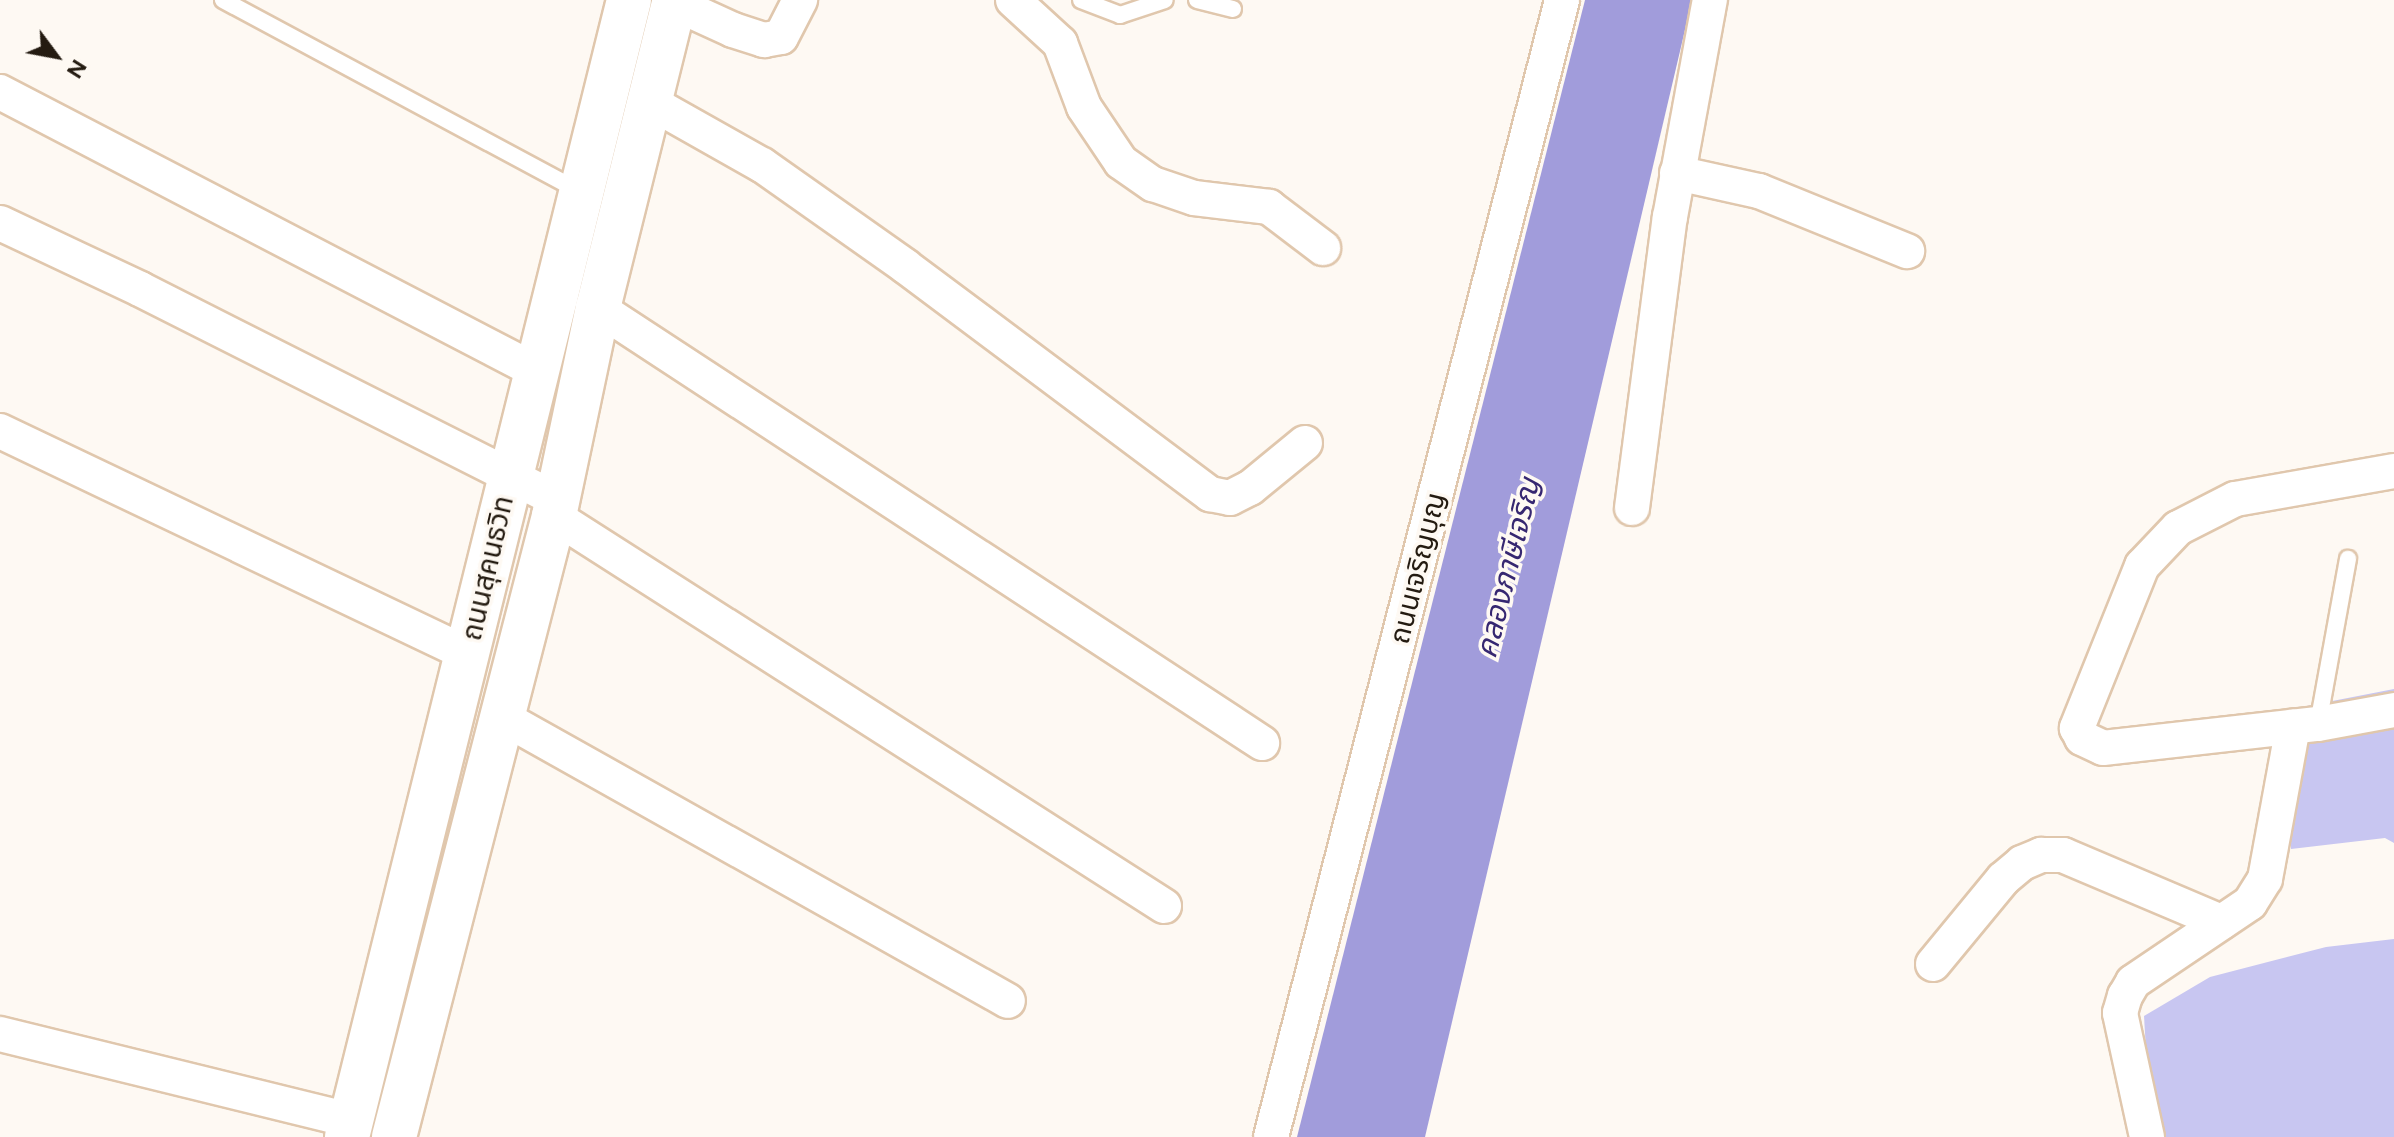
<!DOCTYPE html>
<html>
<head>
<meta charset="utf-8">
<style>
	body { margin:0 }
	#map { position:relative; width:2394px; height:1137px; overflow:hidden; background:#fef9f3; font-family:Figtree,"Noto Sans Thai",sans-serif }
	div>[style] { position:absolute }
	.green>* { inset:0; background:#c8c6f1 }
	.water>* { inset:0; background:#a19cdb }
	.roads { filter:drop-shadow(2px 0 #e0c7ad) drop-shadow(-2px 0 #e0c7ad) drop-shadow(0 2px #e0c7ad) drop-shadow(0 -2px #e0c7ad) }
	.service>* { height:16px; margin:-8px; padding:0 8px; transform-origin:8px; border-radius:8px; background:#fff }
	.minor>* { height:34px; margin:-17px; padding:0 17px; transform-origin:17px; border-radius:17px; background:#fff }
	.secondary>* { height:44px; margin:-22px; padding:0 22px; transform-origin:22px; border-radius:22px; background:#fff }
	span { translate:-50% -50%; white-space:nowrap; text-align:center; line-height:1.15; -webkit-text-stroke:7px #fef9f3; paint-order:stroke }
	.street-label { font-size:28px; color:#241b11 }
	.water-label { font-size:30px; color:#362771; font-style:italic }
	.north { position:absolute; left:16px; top:16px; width:80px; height:80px; -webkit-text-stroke:6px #fef9f3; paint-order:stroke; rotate:122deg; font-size:22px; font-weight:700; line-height:32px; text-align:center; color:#241b11 }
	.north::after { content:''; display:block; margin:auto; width:28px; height:36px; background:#241b11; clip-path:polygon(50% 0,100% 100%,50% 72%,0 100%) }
</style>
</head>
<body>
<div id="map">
	<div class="green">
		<i style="clip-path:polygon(2394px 689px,2394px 843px,2385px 838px,2291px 849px,2286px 710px)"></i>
		<i style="clip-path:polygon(2394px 939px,2394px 1137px,2151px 1137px,2144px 1016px,2210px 977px,2326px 947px)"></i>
	</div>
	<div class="water">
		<i style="clip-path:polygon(1585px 0,1692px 0,1425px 1137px,1297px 1137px)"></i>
	</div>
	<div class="roads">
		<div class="service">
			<i style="left:223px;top:0;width:403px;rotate:28.2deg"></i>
			<i style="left:1081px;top:0;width:42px;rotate:21deg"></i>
			<i style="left:1120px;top:15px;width:47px;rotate:-18.4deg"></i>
			<i style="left:1197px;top:0;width:37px;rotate:14deg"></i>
			<i style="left:2318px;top:724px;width:168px;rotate:-79.7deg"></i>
		</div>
		<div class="minor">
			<i style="left:1013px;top:0;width:64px;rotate:42.5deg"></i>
			<i style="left:1060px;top:43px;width:68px;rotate:69.4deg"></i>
			<i style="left:1084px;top:107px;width:66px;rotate:56.1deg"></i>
			<i style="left:1121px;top:162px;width:39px;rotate:35deg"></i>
			<i style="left:1153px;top:184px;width:43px;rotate:18.9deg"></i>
			<i style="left:1194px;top:198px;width:76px;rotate:6.8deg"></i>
			<i style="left:1269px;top:207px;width:68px;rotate:37.2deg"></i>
			<i style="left:674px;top:3px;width:65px;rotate:24.6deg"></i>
			<i style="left:733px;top:30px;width:33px;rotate:18deg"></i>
			<i style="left:764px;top:40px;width:17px;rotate:-10deg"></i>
			<i style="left:781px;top:37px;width:42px;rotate:-62.8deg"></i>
			<i style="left:0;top:92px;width:607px;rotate:27.49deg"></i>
			<i style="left:650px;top:102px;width:129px;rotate:29.4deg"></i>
			<i style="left:762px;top:165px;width:175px;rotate:35.2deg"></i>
			<i style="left:905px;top:266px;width:381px;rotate:36.8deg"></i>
			<i style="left:1210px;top:494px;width:20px;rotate:11deg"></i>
			<i style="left:1230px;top:498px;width:22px;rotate:-27deg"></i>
			<i style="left:1250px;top:488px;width:71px;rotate:-39.3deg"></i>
			<i style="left:1677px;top:173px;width:84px;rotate:12.4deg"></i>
			<i style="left:1759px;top:191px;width:160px;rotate:22.1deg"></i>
			<i style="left:0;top:223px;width:155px;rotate:25.2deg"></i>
			<i style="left:140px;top:289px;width:468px;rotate:26.8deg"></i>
			<i style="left:598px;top:308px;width:794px;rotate:33.23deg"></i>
			<i style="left:0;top:431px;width:518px;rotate:25.48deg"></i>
			<i style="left:2394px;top:471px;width:161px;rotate:170deg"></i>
			<i style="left:2235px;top:499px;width:64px;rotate:153deg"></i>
			<i style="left:2178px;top:528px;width:52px;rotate:133.5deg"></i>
			<i style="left:2142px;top:566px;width:175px;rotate:111.9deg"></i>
			<i style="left:2077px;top:728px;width:11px;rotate:63deg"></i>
			<i style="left:2082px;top:738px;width:23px;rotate:25deg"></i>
			<i style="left:2103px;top:748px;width:216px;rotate:-6.4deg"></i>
			<i style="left:2318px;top:724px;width:77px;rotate:-10.4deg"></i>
			<i style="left:1632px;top:508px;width:293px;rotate:-82.6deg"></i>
			<i style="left:1670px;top:217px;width:221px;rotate:-79.6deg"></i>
			<i style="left:554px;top:516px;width:724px;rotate:32.59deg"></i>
			<i style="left:502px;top:717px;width:580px;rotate:29.3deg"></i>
			<i style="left:1933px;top:964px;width:110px;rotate:-50.5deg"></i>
			<i style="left:2003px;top:879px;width:25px;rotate:-40deg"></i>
			<i style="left:2022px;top:863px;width:21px;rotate:-23deg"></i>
			<i style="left:2041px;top:855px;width:22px"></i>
			<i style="left:2063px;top:855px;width:172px;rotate:23deg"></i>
			<i style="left:0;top:1034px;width:361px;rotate:13.8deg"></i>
			<i style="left:1271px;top:1137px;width:1174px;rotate:-75.64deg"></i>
			<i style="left:2147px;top:1137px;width:127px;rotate:-102.3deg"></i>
			<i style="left:2120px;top:1013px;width:18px;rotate:-74deg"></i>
			<i style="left:2125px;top:996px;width:16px;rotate:-60deg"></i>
			<i style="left:2133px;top:982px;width:141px;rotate:-34deg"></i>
			<i style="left:2250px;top:903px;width:28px;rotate:-58deg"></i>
			<i style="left:2265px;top:879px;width:155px;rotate:-79.6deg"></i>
		</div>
		<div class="secondary">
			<i style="left:347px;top:1137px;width:1171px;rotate:-76.07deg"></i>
			<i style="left:394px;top:1137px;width:641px;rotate:-75.55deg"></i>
			<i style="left:554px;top:516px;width:213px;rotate:-78.1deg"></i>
			<i style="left:598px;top:308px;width:317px;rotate:-76deg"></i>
		</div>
	</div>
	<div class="street-label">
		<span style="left:487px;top:568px;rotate:-77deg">ถนนสุคนธวิท</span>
		<span style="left:1417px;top:568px;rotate:-76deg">ถนนเจริญบุญ</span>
	</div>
	<div class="water-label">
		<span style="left:1508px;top:568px;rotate:-76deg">คลองภาษีเจริญ</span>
	</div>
	<div class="north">N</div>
</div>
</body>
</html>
